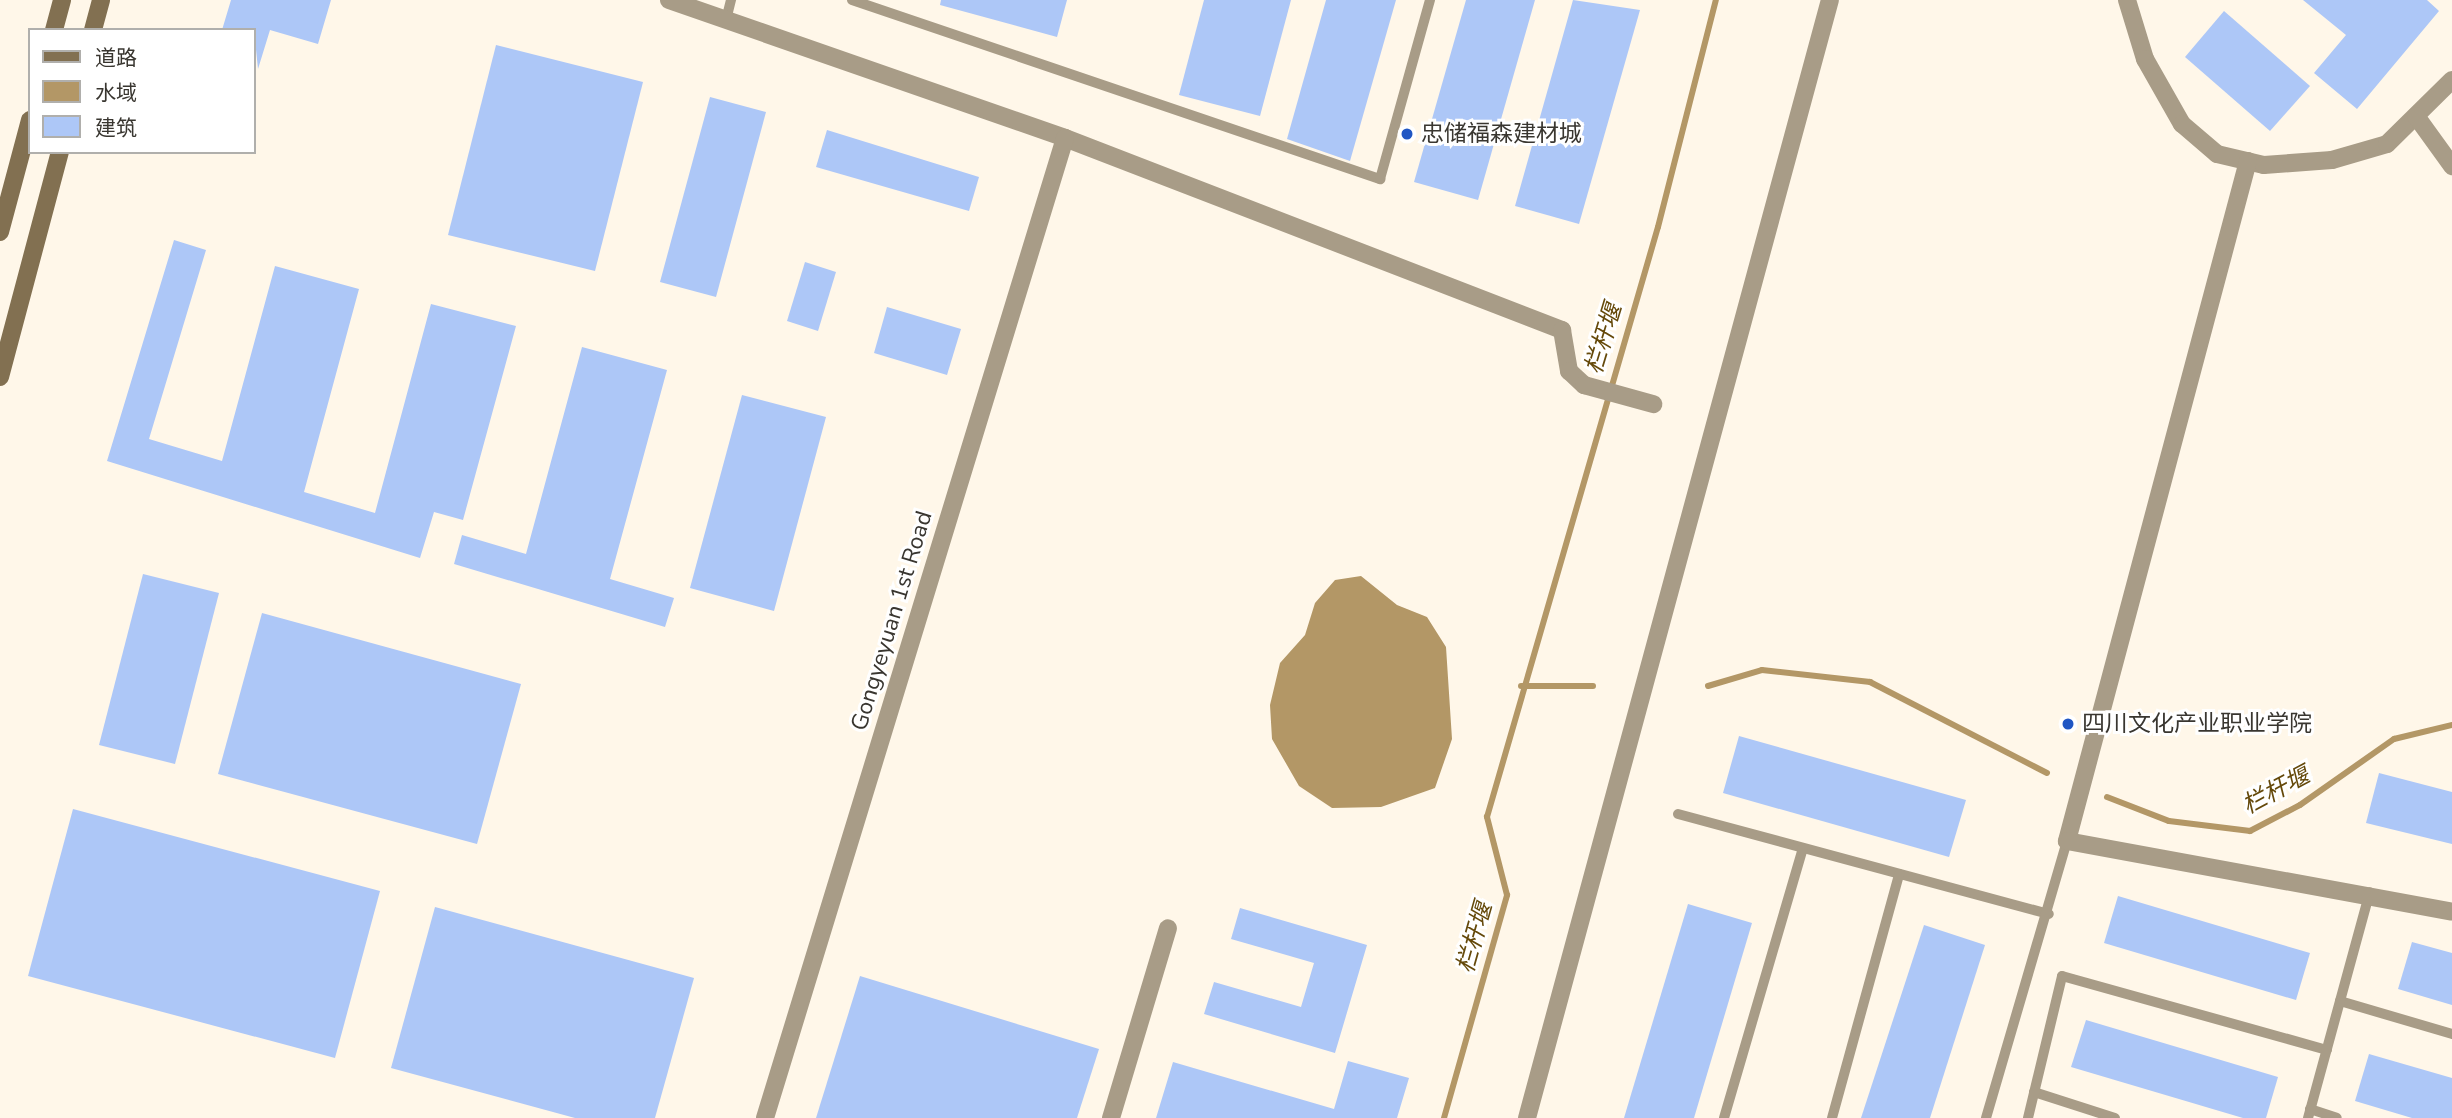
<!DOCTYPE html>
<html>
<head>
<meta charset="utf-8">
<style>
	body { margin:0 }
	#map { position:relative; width:2452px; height:1118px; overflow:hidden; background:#fff7e9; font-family:"Nunito Sans","Noto Sans SC",sans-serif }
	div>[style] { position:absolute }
	.water>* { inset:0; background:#b39766 }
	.stream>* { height:6px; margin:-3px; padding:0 3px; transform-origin:3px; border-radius:3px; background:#b39766 }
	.building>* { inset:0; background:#adc7f7 }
	.service>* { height:10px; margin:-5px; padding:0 5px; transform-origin:5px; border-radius:5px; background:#a89c87 }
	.minor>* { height:18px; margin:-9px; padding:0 9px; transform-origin:9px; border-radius:9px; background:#a89c87 }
	.tertiary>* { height:18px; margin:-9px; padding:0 9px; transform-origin:9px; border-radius:9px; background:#a89c87 }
	.secondary>* { height:18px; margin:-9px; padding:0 9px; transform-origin:9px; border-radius:9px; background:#827051 }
	.dots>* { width:19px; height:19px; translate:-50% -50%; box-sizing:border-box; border:4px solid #fff; border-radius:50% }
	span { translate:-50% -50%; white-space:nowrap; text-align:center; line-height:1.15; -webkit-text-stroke:6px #fff; paint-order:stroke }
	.poi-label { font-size:23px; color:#393630 }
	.left { translate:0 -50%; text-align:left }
	.street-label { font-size:23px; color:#393630 }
	.water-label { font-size:24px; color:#65490a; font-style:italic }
	.legend { position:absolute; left:28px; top:28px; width:228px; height:126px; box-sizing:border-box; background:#fff; border:2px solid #b0afac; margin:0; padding:9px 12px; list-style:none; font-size:21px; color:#393630 }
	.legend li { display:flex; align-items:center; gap:14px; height:35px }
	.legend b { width:35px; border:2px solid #b0afac }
</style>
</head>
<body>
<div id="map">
	<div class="water">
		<i style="clip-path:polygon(1361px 576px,1397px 605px,1427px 617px,1446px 647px,1452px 739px,1435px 788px,1381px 807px,1332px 808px,1299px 786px,1272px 739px,1270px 705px,1280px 663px,1305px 635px,1315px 603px,1335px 580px)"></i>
	</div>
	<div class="stream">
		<i style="left:1521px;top:686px;width:72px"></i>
		<i style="left:1708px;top:686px;width:56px;rotate:-16.5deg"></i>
		<i style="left:1762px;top:670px;width:109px;rotate:6.3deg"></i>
		<i style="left:1870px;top:682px;width:199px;rotate:27.2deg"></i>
		<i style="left:2107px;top:797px;width:66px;rotate:21.2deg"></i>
		<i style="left:2169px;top:821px;width:82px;rotate:7deg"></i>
		<i style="left:2250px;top:831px;width:56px;rotate:-27.5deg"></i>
		<i style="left:2300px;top:805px;width:115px;rotate:-35.1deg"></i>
		<i style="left:2394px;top:739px;width:60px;rotate:-13.6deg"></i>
		<i style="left:1444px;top:1118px;width:232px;rotate:-74.2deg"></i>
		<i style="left:1507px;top:895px;width:81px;rotate:-104.4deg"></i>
		<i style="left:1487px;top:817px;width:614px;rotate:-73.84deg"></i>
		<i style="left:1658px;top:227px;width:234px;rotate:-75.7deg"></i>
	</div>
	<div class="building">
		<i style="clip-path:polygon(231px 0,331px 0,318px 44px,270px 30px,258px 69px,254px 30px,222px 30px)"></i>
		<i style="clip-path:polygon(941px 0,1067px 0,1057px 37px,940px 5px)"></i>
		<i style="clip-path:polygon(1204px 0,1291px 0,1260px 116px,1179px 95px)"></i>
		<i style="clip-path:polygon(1326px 0,1396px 0,1350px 161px,1287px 139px)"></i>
		<i style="clip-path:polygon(1466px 0,1535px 0,1478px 200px,1414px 182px)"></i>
		<i style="clip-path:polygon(1573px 0,1640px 10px,1579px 224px,1515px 206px)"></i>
		<i style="clip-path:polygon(2303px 0,2427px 0,2439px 11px,2357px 109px,2314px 73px,2346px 35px)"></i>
		<i style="clip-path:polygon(2224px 11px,2310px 86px,2270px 131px,2185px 57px)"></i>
		<i style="clip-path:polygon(496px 45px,643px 82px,595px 271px,448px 235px)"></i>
		<i style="clip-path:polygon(710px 97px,766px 112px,716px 297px,660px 282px)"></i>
		<i style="clip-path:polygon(827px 130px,979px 177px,969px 211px,816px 167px)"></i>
		<i style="clip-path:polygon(174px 240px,206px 250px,149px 439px,222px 461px,275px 266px,359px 289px,304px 492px,375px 513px,431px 304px,516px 326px,463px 520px,434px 512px,420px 558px,107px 461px)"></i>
		<i style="clip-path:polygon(805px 262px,836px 272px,818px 331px,787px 321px)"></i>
		<i style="clip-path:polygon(887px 307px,961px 329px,947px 375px,874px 353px)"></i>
		<i style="clip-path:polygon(582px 347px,667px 370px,610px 579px,674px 598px,665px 627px,454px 564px,462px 535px,526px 554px)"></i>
		<i style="clip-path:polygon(742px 395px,826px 417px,774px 611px,690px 588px)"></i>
		<i style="clip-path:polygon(143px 574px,219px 593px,175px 764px,99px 745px)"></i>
		<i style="clip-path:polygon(262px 613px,521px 684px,477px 844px,218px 774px)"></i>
		<i style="clip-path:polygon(1739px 736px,1966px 800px,1949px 857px,1723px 793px)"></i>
		<i style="clip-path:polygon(2379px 773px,2452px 792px,2452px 844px,2366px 823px)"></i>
		<i style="clip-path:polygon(73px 809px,380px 891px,335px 1058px,28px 976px)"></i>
		<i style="clip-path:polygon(2118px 896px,2310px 953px,2296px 1000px,2104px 943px)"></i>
		<i style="clip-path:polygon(1688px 904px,1752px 923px,1694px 1118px,1624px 1118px)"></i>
		<i style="clip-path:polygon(435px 907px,694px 978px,655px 1118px,575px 1118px,391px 1068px)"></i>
		<i style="clip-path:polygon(1240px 908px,1367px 945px,1335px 1053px,1204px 1014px,1214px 982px,1301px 1007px,1314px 963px,1231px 939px)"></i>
		<i style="clip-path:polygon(1924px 925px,1985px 945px,1930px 1118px,1861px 1118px)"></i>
		<i style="clip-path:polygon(2412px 942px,2452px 953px,2452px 1005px,2398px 989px)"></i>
		<i style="clip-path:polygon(860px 976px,1099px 1049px,1077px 1118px,816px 1118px)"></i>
		<i style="clip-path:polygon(2086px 1020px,2278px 1077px,2266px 1118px,2243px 1118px,2071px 1067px)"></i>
		<i style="clip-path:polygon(2369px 1054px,2452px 1078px,2452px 1118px,2412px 1118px,2355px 1101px)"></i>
		<i style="clip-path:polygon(1348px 1061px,1409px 1078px,1397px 1118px,1156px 1118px,1173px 1062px,1334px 1109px)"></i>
	</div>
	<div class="service">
		<i style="left:852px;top:0;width:558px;rotate:18.73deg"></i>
		<i style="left:1380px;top:179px;width:186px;rotate:-74.4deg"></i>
		<i style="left:726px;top:20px;width:21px;rotate:-76deg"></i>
		<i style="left:1678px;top:814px;width:384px;rotate:15.1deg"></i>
		<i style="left:2340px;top:1001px;width:117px;rotate:16.4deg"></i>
		<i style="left:2034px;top:1092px;width:85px;rotate:17.8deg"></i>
		<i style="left:2310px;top:1109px;width:28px;rotate:18deg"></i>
		<i style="left:1724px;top:1118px;width:281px;rotate:-73.7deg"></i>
		<i style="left:1832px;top:1118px;width:253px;rotate:-74.6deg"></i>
		<i style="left:1986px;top:1118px;width:289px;rotate:-73.7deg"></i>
		<i style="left:2028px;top:1118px;width:146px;rotate:-76.5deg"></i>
		<i style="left:2062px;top:976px;width:275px;rotate:15.6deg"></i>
		<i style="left:2308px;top:1118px;width:234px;rotate:-74.7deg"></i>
	</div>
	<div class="minor">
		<i style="left:669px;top:0;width:419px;rotate:19.2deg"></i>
		<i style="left:1065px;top:138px;width:533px;rotate:21.12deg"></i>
		<i style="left:1562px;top:330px;width:42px;rotate:80.3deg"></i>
		<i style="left:1569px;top:371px;width:21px;rotate:43deg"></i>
		<i style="left:1584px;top:385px;width:72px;rotate:15.4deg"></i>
		<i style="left:2127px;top:0;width:62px;rotate:73deg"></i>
		<i style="left:2145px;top:59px;width:75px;rotate:60.4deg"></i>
		<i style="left:2182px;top:124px;width:46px;rotate:40.6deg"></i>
		<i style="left:2217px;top:154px;width:48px;rotate:13.2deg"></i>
		<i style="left:2264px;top:165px;width:68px;rotate:-4.2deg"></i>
		<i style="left:2332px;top:160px;width:57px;rotate:-16.2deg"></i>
		<i style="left:2387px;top:144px;width:91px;rotate:-44.6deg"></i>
		<i style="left:2416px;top:116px;width:62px;rotate:54.2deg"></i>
		<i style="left:2248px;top:161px;width:704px;rotate:104.91deg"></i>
		<i style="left:2067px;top:841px;width:391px;rotate:10.4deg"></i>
		<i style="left:765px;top:1118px;width:1025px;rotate:-72.98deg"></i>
		<i style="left:1111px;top:1118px;width:198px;rotate:-73.3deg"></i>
	</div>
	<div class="tertiary">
		<i style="left:1527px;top:1118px;width:1158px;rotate:-74.84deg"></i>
	</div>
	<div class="secondary">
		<i style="left:54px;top:30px;width:31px;rotate:-75deg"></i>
		<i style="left:93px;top:30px;width:31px;rotate:-75deg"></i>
		<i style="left:0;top:232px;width:116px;rotate:-75deg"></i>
		<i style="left:0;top:377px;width:233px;rotate:-75.1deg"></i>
	</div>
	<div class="dots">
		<i style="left:1407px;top:134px;background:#2056c3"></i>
		<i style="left:2068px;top:724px;background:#2056c3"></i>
	</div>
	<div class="poi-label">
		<span class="left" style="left:1421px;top:134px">忠储福森建材城</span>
		<span class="left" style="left:2082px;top:724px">四川文化产业职业学院</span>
	</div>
	<div class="street-label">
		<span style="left:892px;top:621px;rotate:-73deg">Gongyeyuan 1st Road</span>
	</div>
	<div class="water-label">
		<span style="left:1604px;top:339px;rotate:-73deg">栏杆堰</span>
		<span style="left:2276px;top:791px;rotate:-28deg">栏杆堰</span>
		<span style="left:1475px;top:938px;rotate:-74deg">栏杆堰</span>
	</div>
	<ul class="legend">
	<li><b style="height:9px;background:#827051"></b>道路</li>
	<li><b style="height:19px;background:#b39766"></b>水域</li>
	<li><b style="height:19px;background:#adc7f7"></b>建筑</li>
	</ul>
</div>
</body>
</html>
